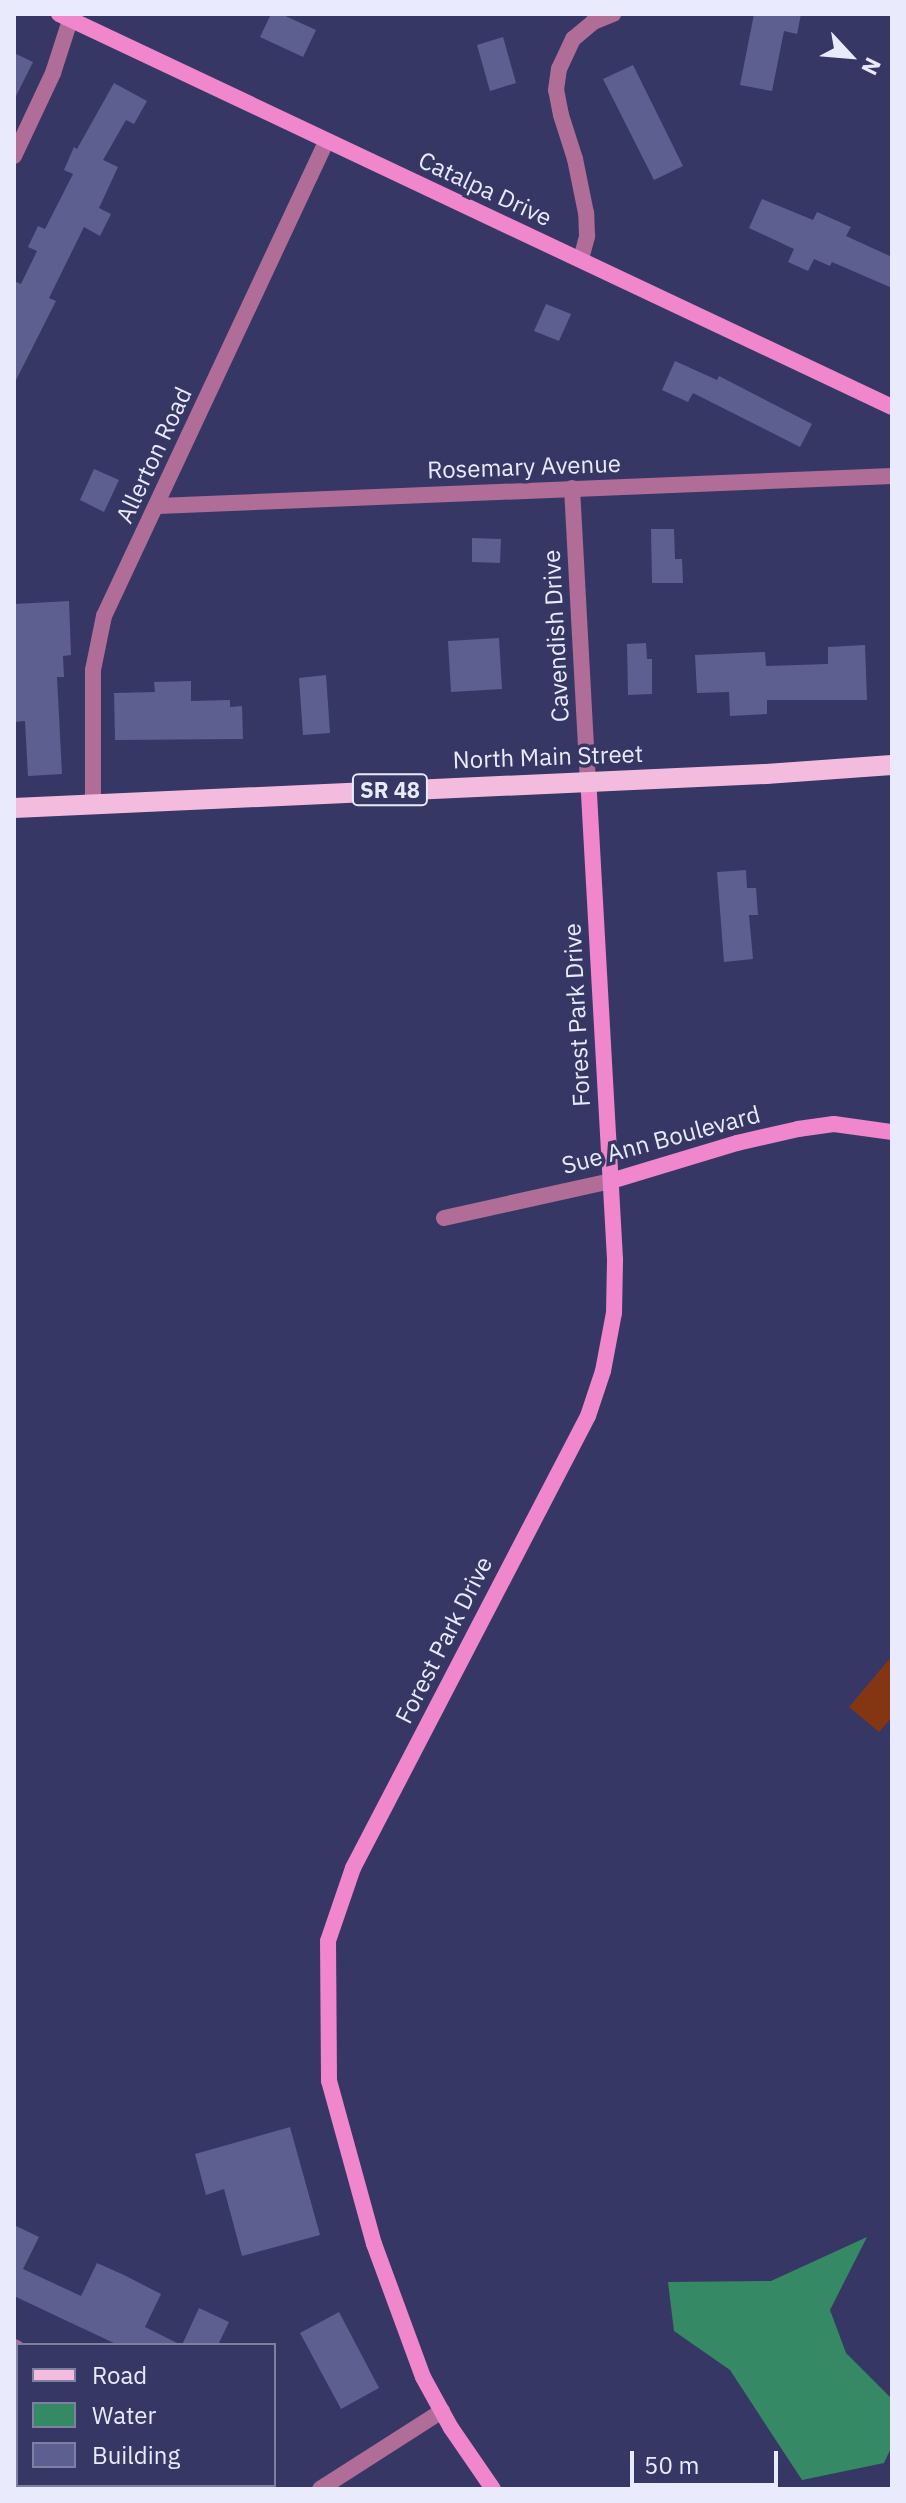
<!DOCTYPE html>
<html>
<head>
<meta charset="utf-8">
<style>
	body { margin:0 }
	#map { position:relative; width:906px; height:2503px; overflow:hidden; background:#373765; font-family:"IBM Plex Sans",sans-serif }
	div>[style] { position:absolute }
	.green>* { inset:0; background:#843613 }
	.water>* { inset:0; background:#368965 }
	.building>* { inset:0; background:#5d5f91 }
	.street>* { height:16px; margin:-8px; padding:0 8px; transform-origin:8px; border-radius:8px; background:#b06d98 }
	.secondary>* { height:16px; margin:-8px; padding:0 8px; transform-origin:8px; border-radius:8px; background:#f086cb }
	.primary>* { height:20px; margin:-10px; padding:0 10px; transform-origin:10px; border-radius:10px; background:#f3bcde }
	span { translate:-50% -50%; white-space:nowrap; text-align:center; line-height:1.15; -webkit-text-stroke:7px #373765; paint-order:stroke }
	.shield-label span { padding:2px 6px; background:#373765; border:2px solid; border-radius:6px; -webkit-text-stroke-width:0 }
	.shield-label { font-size:22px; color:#e9ebfc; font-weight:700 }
	.street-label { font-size:24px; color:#e9ebfc }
	.frame { position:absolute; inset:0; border:16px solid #e9ebfc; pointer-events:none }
	.legend { position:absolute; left:16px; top:2343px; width:260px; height:144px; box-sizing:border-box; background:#373765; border:2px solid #7e7fa1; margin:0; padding:10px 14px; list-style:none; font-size:24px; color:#e9ebfc }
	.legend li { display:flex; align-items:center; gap:16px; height:40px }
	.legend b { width:40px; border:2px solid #7e7fa1 }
	.north { position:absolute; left:810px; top:16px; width:80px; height:80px; -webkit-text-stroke:6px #373765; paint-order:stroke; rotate:116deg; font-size:22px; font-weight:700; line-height:32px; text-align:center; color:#e9ebfc }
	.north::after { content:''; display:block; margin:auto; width:28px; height:36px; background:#e9ebfc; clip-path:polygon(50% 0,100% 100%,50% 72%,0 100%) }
	.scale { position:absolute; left:630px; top:2451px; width:148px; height:36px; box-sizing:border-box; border:4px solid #e9ebfc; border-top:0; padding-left:10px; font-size:24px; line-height:28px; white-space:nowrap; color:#e9ebfc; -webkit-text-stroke:6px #373765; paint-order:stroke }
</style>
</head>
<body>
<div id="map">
	<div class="green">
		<i style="clip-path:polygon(892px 1656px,892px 1717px,879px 1732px,849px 1707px)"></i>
	</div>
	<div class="water">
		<i style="clip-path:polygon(867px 2237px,830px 2310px,846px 2353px,892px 2399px,892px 2446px,884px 2463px,802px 2480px,730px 2370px,674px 2331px,668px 2282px,771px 2281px)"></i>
	</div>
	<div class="building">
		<i style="clip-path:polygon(271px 14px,281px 14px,316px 30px,303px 57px,260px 37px)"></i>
		<i style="clip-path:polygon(754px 14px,801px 14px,797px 34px,784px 31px,772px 91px,740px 85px)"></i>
		<i style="clip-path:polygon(503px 37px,516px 83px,490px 91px,477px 45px)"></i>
		<i style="clip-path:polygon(14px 53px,33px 62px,14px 100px)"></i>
		<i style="clip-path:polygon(633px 65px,683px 166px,654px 180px,603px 79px)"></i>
		<i style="clip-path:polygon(114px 83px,147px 101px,134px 124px,126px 120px,103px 160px,118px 167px,99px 208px,111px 214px,100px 236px,84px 227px,49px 298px,56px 301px,14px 384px,14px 281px,21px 284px,37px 251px,28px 247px,38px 226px,45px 229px,73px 174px,64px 170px,74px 147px,77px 149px)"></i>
		<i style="clip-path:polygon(762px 199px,813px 220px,817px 212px,851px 227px,846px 236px,892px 257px,892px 288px,832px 262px,830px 266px,814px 259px,808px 271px,788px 262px,794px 249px,749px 228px)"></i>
		<i style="clip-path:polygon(546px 304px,571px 314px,559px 341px,534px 331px)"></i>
		<i style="clip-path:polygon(675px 361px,717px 380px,719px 376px,812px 424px,800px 447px,693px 393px,688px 402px,662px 390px)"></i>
		<i style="clip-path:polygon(94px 469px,119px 480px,104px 512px,80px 500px)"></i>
		<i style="clip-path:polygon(651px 529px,674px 529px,675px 559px,682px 559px,683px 583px,652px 583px)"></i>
		<i style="clip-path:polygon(472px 538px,501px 539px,500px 563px,472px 562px)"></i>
		<i style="clip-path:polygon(69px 601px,71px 655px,63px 656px,64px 677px,57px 677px,62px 774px,28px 776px,25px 721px,14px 722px,14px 604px)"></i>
		<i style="clip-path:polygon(499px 638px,502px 689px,451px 692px,448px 641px)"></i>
		<i style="clip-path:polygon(646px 643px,647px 659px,652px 659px,652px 694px,628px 695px,627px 644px)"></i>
		<i style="clip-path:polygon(865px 645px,867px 700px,767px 700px,767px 714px,730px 716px,729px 692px,697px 693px,695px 655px,765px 652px,766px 666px,828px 664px,828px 647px)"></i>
		<i style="clip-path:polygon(326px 675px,330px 733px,303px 735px,299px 678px)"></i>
		<i style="clip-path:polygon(191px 681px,191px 701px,230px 700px,230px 707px,242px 706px,243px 739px,115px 740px,114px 693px,155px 692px,154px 682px)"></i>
		<i style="clip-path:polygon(746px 870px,747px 888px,756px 888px,758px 915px,749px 915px,753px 959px,724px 962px,717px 872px)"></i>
		<i style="clip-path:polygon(290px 2127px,320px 2235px,242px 2256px,224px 2189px,206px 2195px,195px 2154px)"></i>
		<i style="clip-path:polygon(14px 2225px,39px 2237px,23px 2269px,81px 2296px,97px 2263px,124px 2275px,161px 2294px,145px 2327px,181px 2345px,118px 2345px,14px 2296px)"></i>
		<i style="clip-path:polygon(199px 2308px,229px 2322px,218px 2345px,182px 2345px)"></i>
		<i style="clip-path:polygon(339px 2312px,379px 2388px,341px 2409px,300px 2333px)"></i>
	</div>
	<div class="street">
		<i style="left:14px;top:156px;width:92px;rotate:-64.8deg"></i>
		<i style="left:53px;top:73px;width:62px;rotate:-72.1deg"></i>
		<i style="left:581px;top:259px;width:24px;rotate:-75deg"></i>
		<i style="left:587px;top:236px;width:23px;rotate:-92deg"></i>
		<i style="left:586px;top:213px;width:55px;rotate:-101.5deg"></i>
		<i style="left:575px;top:159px;width:46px;rotate:-107.7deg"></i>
		<i style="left:561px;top:115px;width:25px;rotate:-101deg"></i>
		<i style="left:556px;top:90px;width:21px;rotate:-82deg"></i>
		<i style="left:559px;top:69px;width:33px;rotate:-65deg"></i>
		<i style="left:573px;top:39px;width:26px;rotate:-40deg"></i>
		<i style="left:593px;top:22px;width:22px;rotate:-22deg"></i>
		<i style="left:572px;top:488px;width:293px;rotate:86.9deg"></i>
		<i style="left:158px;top:506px;width:735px;rotate:-2.34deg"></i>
		<i style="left:93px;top:804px;width:134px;rotate:-90deg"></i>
		<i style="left:93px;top:670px;width:55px;rotate:-78.5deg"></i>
		<i style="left:104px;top:616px;width:523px;rotate:-64.9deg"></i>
		<i style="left:444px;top:1218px;width:171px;rotate:-12.5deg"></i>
		<i style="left:14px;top:2347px;width:4px;rotate:27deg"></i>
		<i style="left:260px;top:2485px;width:6px;rotate:45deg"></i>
		<i style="left:320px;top:2489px;width:145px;rotate:-32.6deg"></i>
	</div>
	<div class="secondary">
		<i style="left:59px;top:14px;width:921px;rotate:25.26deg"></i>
		<i style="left:611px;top:1181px;width:132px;rotate:-16.8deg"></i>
		<i style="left:737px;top:1143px;width:63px;rotate:-12.9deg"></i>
		<i style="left:798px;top:1129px;width:36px;rotate:-8deg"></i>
		<i style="left:834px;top:1124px;width:59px;rotate:7.9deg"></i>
		<i style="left:493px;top:2489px;width:74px;rotate:-124.5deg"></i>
		<i style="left:451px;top:2428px;width:58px;rotate:-118.8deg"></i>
		<i style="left:423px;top:2377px;width:142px;rotate:-110.2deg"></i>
		<i style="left:374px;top:2244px;width:169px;rotate:-105.4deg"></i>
		<i style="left:329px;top:2081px;width:140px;rotate:-90.4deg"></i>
		<i style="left:328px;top:1941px;width:77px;rotate:-71.1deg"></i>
		<i style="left:353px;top:1868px;width:509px;rotate:-62.53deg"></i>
		<i style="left:588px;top:1416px;width:47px;rotate:-71.6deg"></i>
		<i style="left:603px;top:1371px;width:59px;rotate:-79.3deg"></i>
		<i style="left:614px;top:1313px;width:54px;rotate:-88.9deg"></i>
		<i style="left:615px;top:1259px;width:479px;rotate:-93.2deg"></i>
	</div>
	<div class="primary">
		<i style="left:14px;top:808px;width:753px;rotate:-2.59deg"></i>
		<i style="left:766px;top:774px;width:126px;rotate:-4.1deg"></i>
	</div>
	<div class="shield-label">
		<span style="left:390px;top:790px">SR 48</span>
	</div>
	<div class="street-label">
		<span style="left:485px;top:189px;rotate:25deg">Catalpa Drive</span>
		<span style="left:154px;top:455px;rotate:-65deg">Allerton Road</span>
		<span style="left:524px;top:467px;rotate:-2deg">Rosemary Avenue</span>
		<span style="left:556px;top:636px;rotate:-93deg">Cavendish Drive</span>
		<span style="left:548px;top:757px;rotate:-2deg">North Main Street</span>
		<span style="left:577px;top:1015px;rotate:-93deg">Forest Park Drive</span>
		<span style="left:661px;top:1140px;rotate:-15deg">Sue Ann Boulevard</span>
		<span style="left:444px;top:1640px;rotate:-63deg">Forest Park Drive</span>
	</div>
	<div class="frame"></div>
	<ul class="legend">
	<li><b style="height:10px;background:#f3bcde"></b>Road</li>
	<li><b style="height:22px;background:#368965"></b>Water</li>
	<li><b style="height:22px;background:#5d5f91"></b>Building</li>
	</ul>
	<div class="north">N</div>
	<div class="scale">50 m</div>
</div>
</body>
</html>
